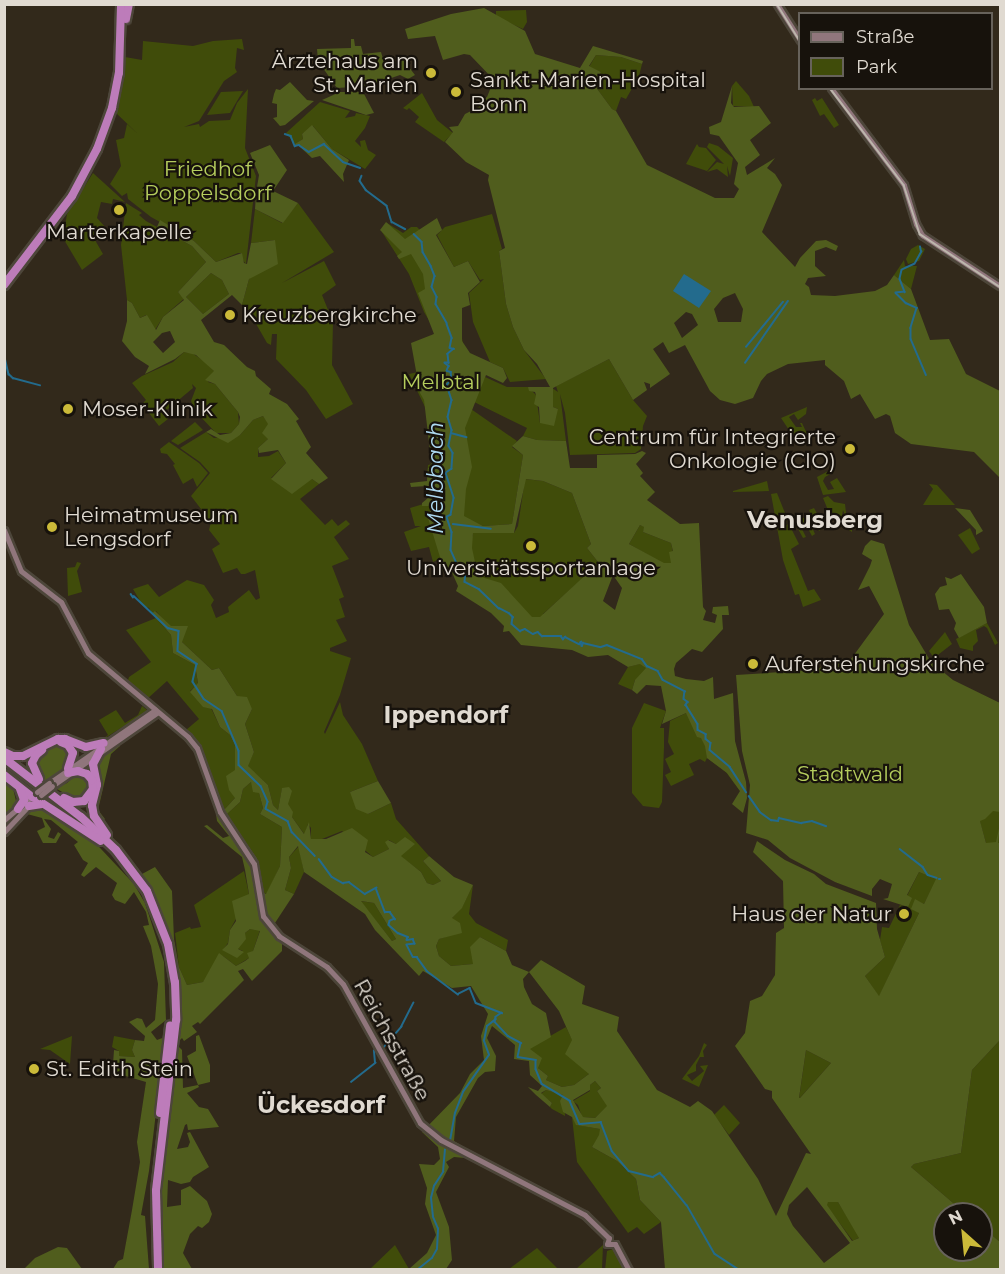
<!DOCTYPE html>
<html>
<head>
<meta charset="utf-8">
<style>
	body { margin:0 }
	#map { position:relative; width:1005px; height:1274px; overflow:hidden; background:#32291b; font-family:Montserrat,sans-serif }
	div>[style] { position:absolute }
	.green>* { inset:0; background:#404c0a }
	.forest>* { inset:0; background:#505d1d }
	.water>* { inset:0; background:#236b8d }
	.stream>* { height:1.5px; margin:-0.75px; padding:0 0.75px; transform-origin:0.75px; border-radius:0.75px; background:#236b8d }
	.roads { filter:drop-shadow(2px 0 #4d463a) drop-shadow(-2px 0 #4d463a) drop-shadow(0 2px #4d463a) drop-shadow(0 -2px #4d463a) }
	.secondary>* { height:5px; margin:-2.5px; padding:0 2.5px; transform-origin:2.5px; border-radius:2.5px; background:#90767c }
	.highway>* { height:8px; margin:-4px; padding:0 4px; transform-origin:4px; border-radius:4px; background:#bd7cba }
	.tram>* { height:1.5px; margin:-0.75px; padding:0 0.75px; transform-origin:0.75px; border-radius:0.75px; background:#bcb6ac }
	.bridges { filter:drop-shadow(2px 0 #4d463a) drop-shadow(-2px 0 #4d463a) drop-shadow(0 2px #4d463a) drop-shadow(0 -2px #4d463a) }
	.secondary-bridge>* { height:5px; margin:-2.5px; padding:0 2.5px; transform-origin:2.5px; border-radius:2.5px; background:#90767c }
	.dots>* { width:16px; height:16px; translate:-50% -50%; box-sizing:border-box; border:3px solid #17120c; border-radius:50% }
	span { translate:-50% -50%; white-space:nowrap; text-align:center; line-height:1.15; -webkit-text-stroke:4.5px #17120c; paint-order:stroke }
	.poi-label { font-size:21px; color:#e0dad1 }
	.right { translate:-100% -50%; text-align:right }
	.left { translate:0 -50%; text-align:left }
	.park-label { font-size:21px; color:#b5cd5d }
	.street-label { font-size:21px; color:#e0dad1 }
	.water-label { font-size:22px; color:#aed9f1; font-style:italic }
	.quarter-label { font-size:24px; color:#e0dad1; font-weight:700 }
	.frame { position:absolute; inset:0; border:6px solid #e0dad1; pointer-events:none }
	.legend { position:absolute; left:798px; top:12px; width:195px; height:78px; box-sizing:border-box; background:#17120c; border:2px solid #67625b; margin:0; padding:8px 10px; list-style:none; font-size:18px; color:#e0dad1 }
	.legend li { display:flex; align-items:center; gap:12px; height:30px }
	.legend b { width:30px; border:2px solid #67625b }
	.north { position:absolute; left:933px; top:1202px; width:60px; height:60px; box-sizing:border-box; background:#17120c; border:2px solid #67625b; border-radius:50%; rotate:333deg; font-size:16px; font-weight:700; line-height:24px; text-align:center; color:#e0dad1 }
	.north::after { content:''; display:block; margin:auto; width:21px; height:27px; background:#cbba39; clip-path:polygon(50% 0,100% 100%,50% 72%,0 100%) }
</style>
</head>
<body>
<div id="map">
	<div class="green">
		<i style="clip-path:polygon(526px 10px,527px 22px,523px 29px,496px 17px,496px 11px)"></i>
		<i style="clip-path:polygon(242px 39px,244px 50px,237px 48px,235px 68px,237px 72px,224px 81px,199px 121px,184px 127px,199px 124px,200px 127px,209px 121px,230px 120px,237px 103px,248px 89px,245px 148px,256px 176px,246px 264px,242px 259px,242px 253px,238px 253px,216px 262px,194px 241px,151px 217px,128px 199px,127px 193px,122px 196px,110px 184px,121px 166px,116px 140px,124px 138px,127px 124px,138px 134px,116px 113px,125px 57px,142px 60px,143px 41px,193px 46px,213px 41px)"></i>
		<i style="clip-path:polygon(596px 55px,621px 57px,642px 64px,639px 76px,626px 99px,621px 97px,616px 111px,612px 109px,598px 90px,596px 80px,601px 72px,589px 67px)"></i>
		<i style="clip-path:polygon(736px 81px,749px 96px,754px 107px,733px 106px,732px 86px)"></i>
		<i style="clip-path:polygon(243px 91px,230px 113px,207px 115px,221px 92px)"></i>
		<i style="clip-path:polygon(422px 93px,437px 120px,453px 133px,444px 142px,415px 122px,419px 117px,409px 108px,407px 110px,403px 108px)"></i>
		<i style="clip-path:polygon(815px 98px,817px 101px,822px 98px,839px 125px,834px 128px,824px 114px,820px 116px,812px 100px)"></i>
		<i style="clip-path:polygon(320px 102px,350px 111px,345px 118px,355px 116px,356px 113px,370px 116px,365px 128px,355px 141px,361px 147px,360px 141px,365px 140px,368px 150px,376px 155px,365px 169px,332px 149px,313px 126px,302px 134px,303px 139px,295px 144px,286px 133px)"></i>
		<i style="clip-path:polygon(709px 143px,718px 146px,733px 158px,730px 176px,727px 166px,728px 177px,717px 169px,707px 172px,717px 162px,724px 164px,707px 147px)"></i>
		<i style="clip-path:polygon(697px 144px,699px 147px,706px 148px,716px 160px,707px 171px,686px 164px)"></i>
		<i style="clip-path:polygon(93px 173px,125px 202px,113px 199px,112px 204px,101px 202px,97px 218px,107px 229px,95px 240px,103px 254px,82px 270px,63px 238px,67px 214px)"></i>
		<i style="clip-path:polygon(126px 203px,142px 213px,139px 215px,146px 221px,192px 246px,206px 262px,178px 292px,184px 299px,211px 273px,222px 280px,229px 294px,203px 314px,186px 297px,163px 317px,155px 330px,146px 315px,140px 318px,132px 303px,127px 300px,121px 245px)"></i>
		<i style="clip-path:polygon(298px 203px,334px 252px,282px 283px,324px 261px,336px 285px,322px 295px,333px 322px,332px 365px,353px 404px,326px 419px,306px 390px,276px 359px,277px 334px,272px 334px,271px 345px,267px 343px,255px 322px,256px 317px,242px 305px,249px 279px,275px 240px,251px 243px,255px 209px,282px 223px)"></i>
		<i style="clip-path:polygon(492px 214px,502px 249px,499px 251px,506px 304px,513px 327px,524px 350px,546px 379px,510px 382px,503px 368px,490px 362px,473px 322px,469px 293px,484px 279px,480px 280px,468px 261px,454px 267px,437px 235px,445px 227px)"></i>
		<i style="clip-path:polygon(387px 223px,403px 233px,411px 227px,417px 227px,429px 239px,455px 298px,463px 344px,479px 390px,485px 377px,507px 387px,528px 387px,536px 395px,540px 423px,558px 409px,553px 407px,552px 388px,558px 392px,556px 386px,609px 359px,633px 400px,647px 416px,643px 426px,641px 449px,635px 453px,570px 455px,565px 413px,560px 394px,566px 441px,537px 440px,523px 436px,527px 428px,460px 395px,468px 419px,471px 409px,517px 441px,512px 447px,523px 455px,512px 524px,483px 526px,464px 517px,464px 509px,461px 517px,473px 537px,473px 533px,514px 533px,518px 526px,525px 479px,543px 481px,572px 493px,591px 544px,587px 548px,602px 567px,596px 573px,592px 570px,543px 614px,652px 663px,713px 700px,734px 738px,740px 791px,726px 772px,707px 758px,705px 762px,700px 759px,689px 764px,694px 775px,671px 786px,665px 775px,671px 772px,665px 759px,674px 754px,668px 742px,670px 721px,686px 713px,664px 686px,635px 680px,632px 690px,618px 684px,628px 667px,639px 664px,512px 619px,448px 555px,433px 562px,429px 547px,411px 551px,404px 532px,421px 526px,415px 526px,410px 508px,430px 502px,427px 476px,428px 465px,432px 464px,430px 430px,426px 409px,409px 374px,423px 371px,430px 337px,436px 332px,424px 312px,409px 274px,382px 232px)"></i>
		<i style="clip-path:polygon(918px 245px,925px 249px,919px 261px,908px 264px,906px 259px,911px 249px)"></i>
		<i style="clip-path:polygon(904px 260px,905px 266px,917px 266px,911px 289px,894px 275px)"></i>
		<i style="clip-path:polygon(184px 352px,192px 353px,207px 363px,215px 372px,208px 382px,215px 384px,238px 412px,239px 424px,231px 433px,216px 433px,196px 412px,191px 401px,196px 388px,192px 384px,193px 388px,163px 413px,168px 419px,159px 426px,142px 404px,146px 400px,132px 383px,142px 376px,173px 362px)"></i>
		<i style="clip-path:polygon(807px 407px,806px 414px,798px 420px,794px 414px,789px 417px,796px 427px,802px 427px,800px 423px,802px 423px,809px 438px,803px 441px,799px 435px,797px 436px,799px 445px,781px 418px)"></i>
		<i style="clip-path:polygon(263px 416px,269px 424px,268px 439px,258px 448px,258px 457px,269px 456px,278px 451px,286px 463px,271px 478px,312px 479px,319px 484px,300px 499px,325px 525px,332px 519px,338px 526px,346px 520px,350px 524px,334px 537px,349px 559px,332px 566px,344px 597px,339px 599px,345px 617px,336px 620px,347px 641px,330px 648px,330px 651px,351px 658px,340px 695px,324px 732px,325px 734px,340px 702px,343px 715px,362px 744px,378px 781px,350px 792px,368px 814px,391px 803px,396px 819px,429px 856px,423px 861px,441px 881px,433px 885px,427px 883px,421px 872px,400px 856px,396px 844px,389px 840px,386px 842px,389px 849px,373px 857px,342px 831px,317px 841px,311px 839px,311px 828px,308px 824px,305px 835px,292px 817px,282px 789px,278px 810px,273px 805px,268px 785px,247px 766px,254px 752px,245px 724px,252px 709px,237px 696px,219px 668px,212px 670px,182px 642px,156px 611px,152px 613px,149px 608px,143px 606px,133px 589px,148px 584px,159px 597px,187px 580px,204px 585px,214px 600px,211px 605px,216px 618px,229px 612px,228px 607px,249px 590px,256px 600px,260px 598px,255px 570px,245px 574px,241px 574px,237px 568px,223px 573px,212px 549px,220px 544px,209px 530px,211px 522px,191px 496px,210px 473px,200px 462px,180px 448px,206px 432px,214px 438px,240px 435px,253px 420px)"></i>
		<i style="clip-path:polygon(195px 422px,203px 430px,178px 445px,171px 441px)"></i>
		<i style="clip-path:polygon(169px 442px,199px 463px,208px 473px,197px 487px,193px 478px,183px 484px,173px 465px,175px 464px,167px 454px,161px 453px,160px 449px)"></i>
		<i style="clip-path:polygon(832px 469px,834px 472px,825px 477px,823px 481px,828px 490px,834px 489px,830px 482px,837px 478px,846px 492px,823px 495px,817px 477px)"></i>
		<i style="clip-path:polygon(767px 481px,769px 491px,733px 492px,733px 491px)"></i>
		<i style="clip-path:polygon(929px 484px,937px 485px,955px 505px,923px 505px,933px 489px)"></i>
		<i style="clip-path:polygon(777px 493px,787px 518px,786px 525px,811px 515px,809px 510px,814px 508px,823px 525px,827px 525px,819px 531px,813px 519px,809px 521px,815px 534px,812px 536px,805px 523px,800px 525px,806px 537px,803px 538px,797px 527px,792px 530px,799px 544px,791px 549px,808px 591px,814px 589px,821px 600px,803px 607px,799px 594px,795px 595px,783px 560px,771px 494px)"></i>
		<i style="clip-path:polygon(828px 496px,834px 502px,845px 504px,847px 521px,843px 510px,842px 516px,852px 527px,852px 532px,837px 523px,830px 515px,823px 498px)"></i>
		<i style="clip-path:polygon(640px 525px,645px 527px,643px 532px,671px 543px,673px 552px,671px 563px,664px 564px,629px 544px)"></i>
		<i style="clip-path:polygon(970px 528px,980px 549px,972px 554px,958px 535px)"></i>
		<i style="clip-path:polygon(77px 562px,81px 563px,77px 571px,82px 592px,68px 596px,67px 568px,75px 567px)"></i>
		<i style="clip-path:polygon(156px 618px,171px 635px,173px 653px,195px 665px,198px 684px,190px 691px,211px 708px,220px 727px,230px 735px,235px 745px,235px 798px,223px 811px,204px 756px,186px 730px,199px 719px,167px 681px,146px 700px,127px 683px,129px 677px,151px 662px,126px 630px)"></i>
		<i style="clip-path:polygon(987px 623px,998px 643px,995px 645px,987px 628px,984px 626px,976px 630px,978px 641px,973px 646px,973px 651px,960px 648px,956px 639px)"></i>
		<i style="clip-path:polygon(945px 632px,952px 644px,934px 658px,929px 651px)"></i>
		<i style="clip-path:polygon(644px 703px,666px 711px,660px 728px,664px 728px,664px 747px,662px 802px,659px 808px,643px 806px,632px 793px,632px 728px)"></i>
		<i style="clip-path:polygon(142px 706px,147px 710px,145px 713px,97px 743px,108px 735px,99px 720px,116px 710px,125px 723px,138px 715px)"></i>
		<i style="clip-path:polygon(1000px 775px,1000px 843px,986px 843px,976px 808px)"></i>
		<i style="clip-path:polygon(251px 782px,259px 793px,263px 808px,260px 814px,282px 827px,280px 866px,267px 894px,262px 892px,257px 858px,226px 815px,240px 802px,243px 789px)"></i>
		<i style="clip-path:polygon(299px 846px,304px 872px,294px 894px,285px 890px,291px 868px,289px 857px)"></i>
		<i style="clip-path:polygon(244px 871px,249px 894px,230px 930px,228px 943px,223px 950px,243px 951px,238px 949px,245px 933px,250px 929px,260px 930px,253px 951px,249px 958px,236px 966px,223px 956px,203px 982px,187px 985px,179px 967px,175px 933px,190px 927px,191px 929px,201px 927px,194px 905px)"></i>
		<i style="clip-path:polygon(919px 872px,937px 879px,924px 904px,915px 900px,919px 913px,879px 997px,865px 976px,885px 957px,880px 940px,882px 927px,889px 928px,900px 905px,908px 907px,907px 896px)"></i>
		<i style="clip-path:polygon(473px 885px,469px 914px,476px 923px,508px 940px,506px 951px,480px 937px,473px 964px,451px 966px,439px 956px,436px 946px,439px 939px,448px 936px,451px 919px,462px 907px)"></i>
		<i style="clip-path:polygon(360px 901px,374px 903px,396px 939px,392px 941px)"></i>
		<i style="clip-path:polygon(566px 1027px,589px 1074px,574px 1085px,562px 1087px,546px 1080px,548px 1076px,538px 1068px,529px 1048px)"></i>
		<i style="clip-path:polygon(72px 1036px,70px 1064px,50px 1050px,40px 1049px)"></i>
		<i style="clip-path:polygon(114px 1036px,135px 1040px,132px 1050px,135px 1057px,118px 1056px,119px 1051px,112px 1047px)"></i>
		<i style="clip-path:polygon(1000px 1040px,1000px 1242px,981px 1226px,981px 1214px,966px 1214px,911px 1167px,914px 1164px,961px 1153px,972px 1070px)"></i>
		<i style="clip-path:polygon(704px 1043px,707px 1045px,703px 1051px,704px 1057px,700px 1057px,696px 1065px,696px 1071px,687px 1075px,692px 1081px,704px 1071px,700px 1066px,708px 1065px,699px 1087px,682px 1079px,699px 1056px)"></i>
		<i style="clip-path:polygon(806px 1050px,831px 1063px,799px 1099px)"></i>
		<i style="clip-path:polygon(595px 1081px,601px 1088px,597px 1091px,608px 1106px,595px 1118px,582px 1117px,578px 1105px,573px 1101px,590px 1091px,590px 1085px)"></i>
		<i style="clip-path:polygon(546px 1090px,564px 1095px,565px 1116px,552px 1109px,550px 1107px,552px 1103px,541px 1094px)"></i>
		<i style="clip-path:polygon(724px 1105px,740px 1123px,729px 1135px,714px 1115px)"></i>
		<i style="clip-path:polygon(572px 1117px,577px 1125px,600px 1129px,600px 1135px,592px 1147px,617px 1161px,636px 1179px,640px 1200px,661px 1222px,644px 1234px,637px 1227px,628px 1233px,577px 1162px)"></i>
		<i style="clip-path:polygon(828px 1201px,838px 1202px,860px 1237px,853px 1241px,826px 1205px)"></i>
		<i style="clip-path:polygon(395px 1245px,409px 1269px,369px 1270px)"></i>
		<i style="clip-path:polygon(603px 1245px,602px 1269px,576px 1269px)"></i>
		<i style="clip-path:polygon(537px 1248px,558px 1269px,509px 1269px)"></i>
		<i style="clip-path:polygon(609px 1248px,615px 1248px,625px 1269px,605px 1270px,607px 1251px,613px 1249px)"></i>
	</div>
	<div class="forest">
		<i style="clip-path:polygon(evenodd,484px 8px,525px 31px,535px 54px,580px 68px,593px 46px,643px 61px,642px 64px,621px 57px,596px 55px,589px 66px,601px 72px,596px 80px,598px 90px,612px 109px,616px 111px,647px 165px,715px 198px,734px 198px,739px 189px,734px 184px,738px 163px,719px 136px,710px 134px,709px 127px,721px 122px,732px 86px,731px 103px,734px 107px,759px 106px,771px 123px,750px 140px,760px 155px,745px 167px,747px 175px,775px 158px,767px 168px,775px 174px,782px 185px,762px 232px,795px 267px,800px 258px,816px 241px,826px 240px,838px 246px,836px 251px,826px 247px,815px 251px,815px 266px,826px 276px,808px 278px,805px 284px,809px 287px,811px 295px,835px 296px,875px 291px,887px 285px,894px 275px,911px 289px,930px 340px,949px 339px,966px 374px,1000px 391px,1000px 478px,974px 452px,911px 444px,895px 433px,890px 416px,886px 414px,875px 419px,860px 394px,851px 399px,844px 381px,825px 365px,825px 360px,788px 364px,767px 374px,761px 381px,753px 398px,735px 404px,720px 400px,710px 391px,685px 345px,669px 353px,663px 342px,653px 349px,670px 374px,650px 388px,650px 384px,644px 382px,647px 390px,633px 400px,609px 359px,553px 388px,553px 407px,558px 409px,554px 426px,540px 423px,539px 407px,534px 404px,536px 395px,535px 392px,529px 391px,528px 387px,550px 387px,537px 364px,524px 350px,513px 327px,506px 304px,499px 251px,505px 248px,488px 180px,489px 175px,466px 162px,445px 142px,453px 132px,449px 127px,458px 126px,465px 114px,479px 107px,478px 103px,487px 97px,491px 87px,488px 82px,490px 84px,494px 80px,470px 55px,464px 54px,443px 60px,435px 36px,408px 39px,405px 29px,451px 14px,484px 8px,735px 293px,743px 309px,741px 322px,718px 322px,714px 309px,723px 298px,735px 293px,484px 8px,686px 312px,692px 314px,698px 325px,682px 338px,674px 323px,686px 312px)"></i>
		<i style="clip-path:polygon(351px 39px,354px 39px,355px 46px,361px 46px,363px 54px,381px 52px,385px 66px,401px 57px,415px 75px,408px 79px,400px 75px,368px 86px,337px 88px,318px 61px,317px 49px,351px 48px)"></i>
		<i style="clip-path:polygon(290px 82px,307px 100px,314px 101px,285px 125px,280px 126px,273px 118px,277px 117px,277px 104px,272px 103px,274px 94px,276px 89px,280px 90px)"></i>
		<i style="clip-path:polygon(340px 92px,363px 92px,374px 113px,366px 115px,322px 100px)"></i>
		<i style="clip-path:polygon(312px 125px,332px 149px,349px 160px,343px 174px,344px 182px,320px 156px,312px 158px,299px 146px,293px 145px,303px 139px,302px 134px)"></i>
		<i style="clip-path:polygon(270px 145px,287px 170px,273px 191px,298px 203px,283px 223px,255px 209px,256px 195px,261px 195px,261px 188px,257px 187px,259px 175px,250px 153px)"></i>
		<i style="clip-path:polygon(evenodd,437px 218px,442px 230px,436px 235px,454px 267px,468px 261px,480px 282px,468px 293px,470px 305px,462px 308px,462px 341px,470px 353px,503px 368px,507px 378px,503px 383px,486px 375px,465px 428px,472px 467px,466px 489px,464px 516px,483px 526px,512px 524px,523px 455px,512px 446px,523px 436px,537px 440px,566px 441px,570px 468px,597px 468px,597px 455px,635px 454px,642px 451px,646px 453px,636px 464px,643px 473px,640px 476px,655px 492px,647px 500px,680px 524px,699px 523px,703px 607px,706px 611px,703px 620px,715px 623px,717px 615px,712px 613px,713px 607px,728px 606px,729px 615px,722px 615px,723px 629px,702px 652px,692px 649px,676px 663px,674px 669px,675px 676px,686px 679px,704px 681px,713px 677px,714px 699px,733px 693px,735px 741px,746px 782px,747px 798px,743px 813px,732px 804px,740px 791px,727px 773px,707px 758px,705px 746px,701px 738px,697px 737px,686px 713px,662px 724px,666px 711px,661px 686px,646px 685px,637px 694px,632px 690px,635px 680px,646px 668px,640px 664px,628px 667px,608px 655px,588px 657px,572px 650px,521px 645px,509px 631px,503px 632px,504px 626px,491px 613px,456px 591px,458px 586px,450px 568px,441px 572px,438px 570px,443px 567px,428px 518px,430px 518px,430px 506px,422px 506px,422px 503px,428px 498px,427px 486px,411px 487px,410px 483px,427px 481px,428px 468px,432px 468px,424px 400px,420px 393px,411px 343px,434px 334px,418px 293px,425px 289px,423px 274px,411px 254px,399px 259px,397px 256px,402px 252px,380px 230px,386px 222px,405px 239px,437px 218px,526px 479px,543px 481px,572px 493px,591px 544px,587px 548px,602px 567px,596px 573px,592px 569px,540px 617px,532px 617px,501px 583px,478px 576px,472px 548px,473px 533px,514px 533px,526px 479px,437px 218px,640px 525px,644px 527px,643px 532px,671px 543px,673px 551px,669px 552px,671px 563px,664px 563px,629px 544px,640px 525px,437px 218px,613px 575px,622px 588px,615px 610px,603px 601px,613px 575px)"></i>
		<i style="clip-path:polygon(evenodd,160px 220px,194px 241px,216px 262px,242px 253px,244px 263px,247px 264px,251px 243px,275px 240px,278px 264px,249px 279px,242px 305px,232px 295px,201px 320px,214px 342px,224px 345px,247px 367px,255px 371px,256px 376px,271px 389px,269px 394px,287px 404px,299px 419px,296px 421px,311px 447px,306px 453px,328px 478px,319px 484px,312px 479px,292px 494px,271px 479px,286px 463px,278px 450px,259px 453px,258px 448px,268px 439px,262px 433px,268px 424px,263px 416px,253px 420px,240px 435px,228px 443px,206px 432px,211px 429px,220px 435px,231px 433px,239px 424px,240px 417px,238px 412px,215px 384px,205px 380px,214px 371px,196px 355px,184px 352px,175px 359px,145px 374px,149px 366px,135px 357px,122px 341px,127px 321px,127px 300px,132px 303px,140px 318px,147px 315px,156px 330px,163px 317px,184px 300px,178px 292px,206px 262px,192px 246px,157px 227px,160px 220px,211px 273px,222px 280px,229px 294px,203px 314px,186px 297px,211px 273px,160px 220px,170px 331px,175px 342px,163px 353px,153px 342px,162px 333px,170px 331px)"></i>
		<i style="clip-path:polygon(955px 508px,970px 510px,983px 531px,976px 535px,976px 530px)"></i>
		<i style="clip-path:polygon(evenodd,871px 540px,884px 544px,909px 625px,931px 662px,953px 680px,1000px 703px,1000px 812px,993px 811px,985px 819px,980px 821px,986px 843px,996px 842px,1000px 824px,998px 843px,1000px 843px,1000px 1040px,972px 1070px,961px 1153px,914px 1164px,911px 1167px,966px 1214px,945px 1214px,945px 1250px,981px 1250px,981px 1226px,1000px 1242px,1000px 1269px,665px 1269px,661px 1222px,640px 1200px,636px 1179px,617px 1161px,592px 1147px,599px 1135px,600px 1129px,576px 1125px,572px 1117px,563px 1112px,560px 1101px,563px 1095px,546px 1090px,541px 1093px,552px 1103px,550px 1107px,536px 1095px,528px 1087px,538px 1091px,542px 1086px,530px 1075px,529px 1061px,514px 1059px,515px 1045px,492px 1026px,487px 1038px,496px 1056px,495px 1071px,485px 1072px,478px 1078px,456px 1117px,454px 1141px,469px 1150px,465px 1158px,454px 1157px,446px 1162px,449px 1167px,436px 1192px,449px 1227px,452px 1260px,446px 1269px,409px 1269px,427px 1253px,436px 1235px,425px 1204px,427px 1188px,419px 1164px,434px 1165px,440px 1159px,438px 1147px,422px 1132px,460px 1093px,470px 1074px,484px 1060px,481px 1036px,488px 1014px,471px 986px,452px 988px,423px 971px,419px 976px,375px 930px,365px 914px,304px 872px,298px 846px,289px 857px,291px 868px,285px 890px,294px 894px,273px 926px,278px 933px,275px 937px,282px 944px,282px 951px,252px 981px,243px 969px,238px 971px,244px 980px,200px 1024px,198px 1022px,192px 1026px,197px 1032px,184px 1041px,182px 1038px,179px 1041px,177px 1040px,174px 959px,166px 926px,156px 903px,136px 870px,142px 874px,155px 867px,172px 891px,174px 939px,179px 967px,187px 985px,203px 982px,219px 953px,236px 966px,245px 961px,249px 958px,247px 953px,253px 951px,260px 931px,250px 929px,245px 933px,246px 939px,238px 949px,244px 952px,237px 958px,222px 950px,228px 944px,230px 930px,236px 921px,232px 901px,249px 894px,245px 870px,242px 857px,204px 826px,207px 825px,223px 838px,229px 836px,217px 821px,216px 814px,223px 811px,235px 798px,229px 790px,226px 776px,235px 770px,235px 745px,230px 735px,220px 727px,212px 709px,203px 707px,190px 692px,198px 683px,195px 665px,173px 653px,171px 635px,152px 613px,155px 611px,171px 626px,188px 626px,182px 642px,212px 670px,219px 668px,237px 696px,247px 697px,252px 709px,245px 724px,254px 752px,248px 766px,268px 785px,273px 805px,278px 810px,282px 788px,289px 787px,292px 791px,288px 804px,293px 812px,292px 817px,304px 834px,309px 822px,311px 839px,326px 839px,352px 828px,368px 840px,365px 852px,373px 857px,389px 849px,385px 842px,388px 840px,396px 844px,405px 837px,415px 844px,401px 856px,421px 872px,427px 883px,433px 885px,441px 881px,423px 861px,429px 856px,454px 877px,473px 885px,462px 908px,452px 918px,460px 923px,462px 933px,439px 939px,436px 946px,439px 956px,451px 966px,473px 964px,470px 947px,480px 937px,506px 951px,512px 965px,529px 972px,541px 960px,585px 986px,582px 1004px,619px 1017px,617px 1031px,657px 1090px,690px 1107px,698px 1101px,712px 1111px,758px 1179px,776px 1216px,806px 1153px,811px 1154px,772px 1098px,772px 1091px,765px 1089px,735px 1046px,745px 1033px,750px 1001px,762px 996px,775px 975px,776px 933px,784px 928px,783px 881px,753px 852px,757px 841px,785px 860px,814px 874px,826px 884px,876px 903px,877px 929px,885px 957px,865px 976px,879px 996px,919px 913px,911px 909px,915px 899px,924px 904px,936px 879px,919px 872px,907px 895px,912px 898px,908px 907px,883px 899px,888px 898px,892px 884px,880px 879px,872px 889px,872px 896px,835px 882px,790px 858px,768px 840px,746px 833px,750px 785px,742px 751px,736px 675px,812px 670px,851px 659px,884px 614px,869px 586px,858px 590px,870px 566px,872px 560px,862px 554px,865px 546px,871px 540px,251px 782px,253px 792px,259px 793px,263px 808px,260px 814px,282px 827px,280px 866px,266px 894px,262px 892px,257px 858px,226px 815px,240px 802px,243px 789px,251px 782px,871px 540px,361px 901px,374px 903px,396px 939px,392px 941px,361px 901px,871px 540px,529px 972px,559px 1011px,572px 1040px,565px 1054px,589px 1074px,574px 1085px,562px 1087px,546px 1080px,548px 1076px,538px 1068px,542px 1058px,530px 1049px,551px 1037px,546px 1013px,532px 1004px,524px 987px,523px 979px,529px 972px,871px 540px,806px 1050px,831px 1063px,800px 1098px,799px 1098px,806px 1050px,871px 540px,595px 1081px,601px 1088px,597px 1091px,607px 1106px,595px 1118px,583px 1117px,573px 1100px,590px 1090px,590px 1085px,595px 1081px,871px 540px,807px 1187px,850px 1243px,824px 1263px,793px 1226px,787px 1214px,789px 1205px,807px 1187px,871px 540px,828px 1202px,838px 1202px,859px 1238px,852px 1241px,827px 1205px,828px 1202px)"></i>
		<i style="clip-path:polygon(961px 574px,984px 607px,987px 623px,959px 638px,954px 629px,956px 623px,949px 609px,939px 610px,935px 594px,940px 587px,947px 585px,945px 577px,951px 579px)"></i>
		<i style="clip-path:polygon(117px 742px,120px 746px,111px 754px,98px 810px,105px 819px,100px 823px,95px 812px,95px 760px)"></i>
		<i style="clip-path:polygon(61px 743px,70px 749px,67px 766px,45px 782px,34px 765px,36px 757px,48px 747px)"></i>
		<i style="clip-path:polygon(77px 774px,86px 777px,91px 786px,88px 795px,77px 800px,55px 788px,67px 783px)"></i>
		<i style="clip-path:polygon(5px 777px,13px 788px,16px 801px,14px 808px,5px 816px)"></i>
		<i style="clip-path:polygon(378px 781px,391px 803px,368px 814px,356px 809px,350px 792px)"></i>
		<i style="clip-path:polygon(41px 806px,86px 833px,134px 884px,145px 903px,164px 962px,166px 1020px,151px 1032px,157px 1040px,165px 1037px,149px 1171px,141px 1215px,145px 1216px,149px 1269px,113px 1269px,118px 1261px,123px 1259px,132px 1210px,140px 1162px,137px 1142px,146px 1082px,119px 1074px,113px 1064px,114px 1050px,119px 1051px,119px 1056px,135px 1057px,132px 1050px,135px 1040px,144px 1041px,145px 1036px,129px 1022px,137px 1018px,142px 1019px,146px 1028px,155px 1020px,158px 984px,151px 946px,143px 926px,149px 925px,146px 912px,134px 892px,125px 904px,115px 900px,112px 895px,117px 883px,96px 867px,84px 877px,81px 875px,88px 863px,83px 860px,74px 845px,78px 842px,51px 820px,44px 819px,51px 829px,48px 837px,54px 839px,58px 832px,61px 834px,56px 843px,43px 843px,37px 831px,45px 827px,42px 818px,27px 814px)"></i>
		<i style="clip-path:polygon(199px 1035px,210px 1065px,210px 1082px,198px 1085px,187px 1056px,196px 1051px,196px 1036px)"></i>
		<i style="clip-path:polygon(178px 1046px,182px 1050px,183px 1088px,198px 1085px,199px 1087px,187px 1093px,199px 1107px,208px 1109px,219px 1127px,188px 1130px,187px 1124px,185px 1125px,177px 1149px,188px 1147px,190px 1142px,187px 1133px,190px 1132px,209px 1167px,193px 1177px,190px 1182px,181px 1184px,168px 1180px,167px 1207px,181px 1205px,181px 1190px,190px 1186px,207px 1201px,212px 1214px,209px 1222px,202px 1228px,198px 1226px,190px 1234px,183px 1253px,192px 1269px,160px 1270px,158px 1209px,168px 1102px)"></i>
		<i style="clip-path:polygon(58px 1247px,67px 1248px,82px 1269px,24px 1269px,35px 1258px)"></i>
	</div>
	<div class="water">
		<i style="clip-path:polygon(684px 274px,711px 291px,699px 308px,673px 291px)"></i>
	</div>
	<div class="stream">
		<i style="left:285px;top:134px;width:6px;rotate:18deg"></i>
		<i style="left:291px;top:136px;width:11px;rotate:68deg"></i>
		<i style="left:295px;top:146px;width:4px;rotate:-14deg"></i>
		<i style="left:299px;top:145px;width:12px;rotate:35deg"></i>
		<i style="left:309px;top:152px;width:17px;rotate:-28deg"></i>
		<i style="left:324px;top:144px;width:26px;rotate:43deg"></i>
		<i style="left:343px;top:162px;width:18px;rotate:19deg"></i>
		<i style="left:362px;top:176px;width:5px;rotate:112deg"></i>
		<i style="left:360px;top:181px;width:11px;rotate:56deg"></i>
		<i style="left:366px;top:190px;width:26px;rotate:37deg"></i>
		<i style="left:387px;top:206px;width:17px;rotate:73deg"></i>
		<i style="left:392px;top:222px;width:15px;rotate:28deg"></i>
		<i style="left:414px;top:234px;width:11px;rotate:45deg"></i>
		<i style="left:422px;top:242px;width:10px;rotate:84deg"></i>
		<i style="left:423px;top:252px;width:16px;rotate:60deg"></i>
		<i style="left:431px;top:266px;width:11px;rotate:68deg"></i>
		<i style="left:435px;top:276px;width:11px;rotate:105deg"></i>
		<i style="left:432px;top:287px;width:11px;rotate:63deg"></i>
		<i style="left:437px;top:297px;width:7px;rotate:98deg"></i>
		<i style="left:436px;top:304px;width:22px;rotate:60deg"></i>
		<i style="left:915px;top:263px;width:13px;rotate:-61deg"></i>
		<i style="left:921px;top:252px;width:5px;rotate:-101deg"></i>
		<i style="left:915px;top:264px;width:14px;rotate:155deg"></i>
		<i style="left:902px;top:270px;width:9px;rotate:103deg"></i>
		<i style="left:900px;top:279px;width:14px;rotate:69deg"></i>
		<i style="left:905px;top:292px;width:9px;rotate:174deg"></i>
		<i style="left:896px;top:293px;width:14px;rotate:45deg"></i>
		<i style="left:906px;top:303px;width:12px;rotate:24deg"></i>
		<i style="left:917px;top:308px;width:21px;rotate:107deg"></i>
		<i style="left:911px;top:328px;width:11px;rotate:90deg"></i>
		<i style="left:911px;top:339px;width:39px;rotate:67deg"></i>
		<i style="left:447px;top:324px;width:15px;rotate:70deg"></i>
		<i style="left:452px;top:338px;width:10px;rotate:101deg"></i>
		<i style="left:450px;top:348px;width:4px;rotate:14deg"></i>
		<i style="left:454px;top:349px;width:8px;rotate:140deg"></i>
		<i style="left:448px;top:354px;width:9px;rotate:84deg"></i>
		<i style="left:449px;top:363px;width:4px;rotate:180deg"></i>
		<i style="left:445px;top:363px;width:5px;rotate:37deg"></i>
		<i style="left:449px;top:366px;width:5px;rotate:112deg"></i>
		<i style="left:447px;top:371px;width:4px;rotate:14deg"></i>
		<i style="left:451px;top:372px;width:8px;rotate:83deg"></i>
		<i style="left:452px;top:380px;width:7px;rotate:135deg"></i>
		<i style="left:447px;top:385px;width:16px;rotate:72deg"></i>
		<i style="left:452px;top:400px;width:17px;rotate:103deg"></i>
		<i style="left:448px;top:417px;width:14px;rotate:73deg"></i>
		<i style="left:452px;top:430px;width:16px;rotate:101deg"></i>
		<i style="left:449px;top:446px;width:8px;rotate:60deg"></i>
		<i style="left:453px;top:453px;width:16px;rotate:94deg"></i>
		<i style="left:452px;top:469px;width:7px;rotate:146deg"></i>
		<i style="left:446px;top:473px;width:26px;rotate:72deg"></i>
		<i style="left:454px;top:498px;width:17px;rotate:100deg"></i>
		<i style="left:451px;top:515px;width:4px;rotate:153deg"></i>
		<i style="left:447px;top:517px;width:16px;rotate:72deg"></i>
		<i style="left:452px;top:532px;width:18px;rotate:93deg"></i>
		<i style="left:451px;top:550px;width:20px;rotate:66deg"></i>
		<i style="left:459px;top:568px;width:8px;rotate:30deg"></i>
		<i style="left:466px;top:572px;width:10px;rotate:96deg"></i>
		<i style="left:465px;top:582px;width:16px;rotate:27deg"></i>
		<i style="left:479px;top:589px;width:28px;rotate:44deg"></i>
		<i style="left:499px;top:608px;width:11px;rotate:27deg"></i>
		<i style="left:509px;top:613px;width:6px;rotate:45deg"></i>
		<i style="left:513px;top:617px;width:7px;rotate:98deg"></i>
		<i style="left:512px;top:624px;width:11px;rotate:41deg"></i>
		<i style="left:520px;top:631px;width:5px;rotate:-22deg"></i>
		<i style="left:525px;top:629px;width:9px;rotate:32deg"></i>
		<i style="left:533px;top:634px;width:5px;rotate:-22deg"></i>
		<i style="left:538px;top:632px;width:6px;rotate:45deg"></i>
		<i style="left:542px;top:636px;width:19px"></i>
		<i style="left:561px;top:636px;width:4px;rotate:56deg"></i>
		<i style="left:563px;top:639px;width:3px;rotate:-45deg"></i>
		<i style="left:565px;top:637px;width:16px;rotate:27deg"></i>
		<i style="left:579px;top:644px;width:3px;rotate:-45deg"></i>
		<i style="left:581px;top:642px;width:4px;rotate:76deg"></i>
		<i style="left:582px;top:646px;width:3px;rotate:-72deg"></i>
		<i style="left:583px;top:643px;width:18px;rotate:13deg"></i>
		<i style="left:601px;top:647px;width:6px;rotate:-18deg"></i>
		<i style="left:607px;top:645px;width:38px;rotate:22deg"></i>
		<i style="left:642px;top:659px;width:9px;rotate:54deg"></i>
		<i style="left:647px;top:666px;width:12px;rotate:24deg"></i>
		<i style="left:658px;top:671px;width:10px;rotate:61deg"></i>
		<i style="left:663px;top:680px;width:25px;rotate:27deg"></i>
		<i style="left:685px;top:691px;width:8px;rotate:97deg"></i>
		<i style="left:684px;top:699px;width:5px;rotate:37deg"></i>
		<i style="left:688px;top:702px;width:4px;rotate:124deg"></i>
		<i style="left:686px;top:705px;width:22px;rotate:58deg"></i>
		<i style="left:698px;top:724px;width:6px;rotate:90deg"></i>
		<i style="left:698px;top:730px;width:9px;rotate:27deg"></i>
		<i style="left:706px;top:734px;width:5px;rotate:90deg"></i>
		<i style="left:706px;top:739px;width:6px;rotate:39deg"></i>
		<i style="left:711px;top:743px;width:7px;rotate:98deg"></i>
		<i style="left:710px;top:750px;width:26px;rotate:40deg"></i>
		<i style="left:730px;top:767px;width:30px;rotate:57deg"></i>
		<i style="left:746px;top:347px;width:58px;rotate:-50.6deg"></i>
		<i style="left:4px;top:353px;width:22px;rotate:77deg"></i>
		<i style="left:9px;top:374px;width:6px;rotate:45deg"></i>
		<i style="left:13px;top:378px;width:28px;rotate:15deg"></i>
		<i style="left:745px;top:363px;width:75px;rotate:-55.3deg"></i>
		<i style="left:451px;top:433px;width:16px;rotate:15deg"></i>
		<i style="left:453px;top:524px;width:38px;rotate:7deg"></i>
		<i style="left:131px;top:594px;width:4px;rotate:56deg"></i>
		<i style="left:134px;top:596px;width:47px;rotate:43.3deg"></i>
		<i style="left:168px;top:628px;width:11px;rotate:15deg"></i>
		<i style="left:179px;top:631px;width:20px;rotate:93deg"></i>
		<i style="left:178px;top:651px;width:23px;rotate:34deg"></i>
		<i style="left:197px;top:664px;width:18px;rotate:103deg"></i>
		<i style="left:193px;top:682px;width:20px;rotate:57deg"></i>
		<i style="left:204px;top:699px;width:22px;rotate:34deg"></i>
		<i style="left:222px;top:711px;width:43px;rotate:67deg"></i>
		<i style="left:239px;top:751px;width:14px;rotate:90deg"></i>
		<i style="left:239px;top:765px;width:30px;rotate:44deg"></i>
		<i style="left:261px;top:786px;width:17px;rotate:66deg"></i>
		<i style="left:268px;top:802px;width:7px;rotate:106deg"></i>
		<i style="left:266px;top:809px;width:25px;rotate:29deg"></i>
		<i style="left:288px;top:821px;width:12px;rotate:70deg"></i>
		<i style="left:292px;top:832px;width:33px;rotate:46deg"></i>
		<i style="left:749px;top:796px;width:19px;rotate:55deg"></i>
		<i style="left:760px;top:812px;width:14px;rotate:36deg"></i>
		<i style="left:771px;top:820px;width:7px;rotate:8deg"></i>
		<i style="left:778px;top:821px;width:3px;rotate:-72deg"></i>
		<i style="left:779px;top:818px;width:23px;rotate:13deg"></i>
		<i style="left:801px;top:823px;width:11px;rotate:-10deg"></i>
		<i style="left:812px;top:821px;width:15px;rotate:20deg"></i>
		<i style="left:900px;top:849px;width:29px;rotate:38deg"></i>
		<i style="left:923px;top:867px;width:9px;rotate:58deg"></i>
		<i style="left:928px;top:875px;width:9px;rotate:18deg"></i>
		<i style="left:319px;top:859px;width:22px;rotate:54deg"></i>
		<i style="left:332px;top:877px;width:13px;rotate:29deg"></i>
		<i style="left:343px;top:883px;width:6px;rotate:-9deg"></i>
		<i style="left:349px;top:882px;width:20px;rotate:37deg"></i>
		<i style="left:365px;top:894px;width:13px;rotate:-29deg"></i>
		<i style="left:376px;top:888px;width:26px;rotate:69deg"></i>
		<i style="left:385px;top:912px;width:5px"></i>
		<i style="left:390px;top:912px;width:9px;rotate:54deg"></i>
		<i style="left:395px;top:919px;width:5px;rotate:158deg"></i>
		<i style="left:390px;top:921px;width:4px;rotate:104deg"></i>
		<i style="left:389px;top:925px;width:12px;rotate:42deg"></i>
		<i style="left:398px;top:933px;width:11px;rotate:22deg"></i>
		<i style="left:408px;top:937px;width:3px;rotate:108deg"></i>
		<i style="left:407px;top:940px;width:6px;rotate:-9deg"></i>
		<i style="left:413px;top:939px;width:5px;rotate:68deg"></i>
		<i style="left:415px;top:944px;width:8px;rotate:173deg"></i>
		<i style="left:407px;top:945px;width:13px;rotate:63deg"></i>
		<i style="left:413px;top:957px;width:4px"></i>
		<i style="left:417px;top:957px;width:17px;rotate:54deg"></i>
		<i style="left:427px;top:971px;width:39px;rotate:37deg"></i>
		<i style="left:458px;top:994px;width:13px;rotate:-27deg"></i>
		<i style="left:470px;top:988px;width:16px;rotate:68deg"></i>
		<i style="left:476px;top:1003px;width:28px;rotate:21deg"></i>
		<i style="left:502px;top:1013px;width:7px;rotate:146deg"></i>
		<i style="left:496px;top:1017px;width:5px;rotate:101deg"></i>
		<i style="left:495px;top:1022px;width:19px;rotate:47deg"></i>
		<i style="left:508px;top:1036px;width:15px;rotate:28deg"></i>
		<i style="left:521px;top:1043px;width:14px;rotate:102deg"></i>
		<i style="left:518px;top:1057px;width:18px;rotate:9deg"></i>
		<i style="left:536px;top:1060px;width:9px;rotate:90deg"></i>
		<i style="left:536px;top:1069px;width:16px;rotate:68deg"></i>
		<i style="left:542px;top:1084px;width:33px;rotate:31deg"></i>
		<i style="left:570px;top:1101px;width:25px;rotate:67deg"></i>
		<i style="left:580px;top:1124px;width:21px;rotate:-5deg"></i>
		<i style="left:601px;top:1122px;width:31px;rotate:69deg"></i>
		<i style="left:612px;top:1151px;width:26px;rotate:50deg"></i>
		<i style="left:629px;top:1171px;width:25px;rotate:14deg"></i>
		<i style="left:653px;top:1177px;width:8px;rotate:-30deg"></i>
		<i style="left:660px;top:1173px;width:6px;rotate:45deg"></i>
		<i style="left:664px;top:1177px;width:36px;rotate:51deg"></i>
		<i style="left:687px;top:1205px;width:56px;rotate:60.3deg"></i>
		<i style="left:715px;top:1254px;width:30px;rotate:33deg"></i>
		<i style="left:939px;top:879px;width:1px"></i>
		<i style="left:383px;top:1048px;width:28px;rotate:-49deg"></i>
		<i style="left:401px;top:1027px;width:27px;rotate:-63deg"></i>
		<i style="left:351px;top:1082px;width:31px;rotate:-38deg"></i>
		<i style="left:375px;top:1063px;width:12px;rotate:-95deg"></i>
		<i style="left:450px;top:1141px;width:28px;rotate:-80deg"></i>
		<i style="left:455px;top:1113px;width:22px;rotate:-69deg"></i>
		<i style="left:463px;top:1092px;width:45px;rotate:-54.9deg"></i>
		<i style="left:489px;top:1055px;width:15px;rotate:-110deg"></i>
		<i style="left:484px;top:1041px;width:15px;rotate:-79deg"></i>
		<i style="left:487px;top:1026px;width:11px;rotate:-38deg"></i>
		<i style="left:417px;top:1270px;width:19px;rotate:-39deg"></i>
		<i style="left:432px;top:1258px;width:10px;rotate:-61deg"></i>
		<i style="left:437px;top:1249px;width:20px;rotate:-87deg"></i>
		<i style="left:438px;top:1229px;width:13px;rotate:-113deg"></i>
		<i style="left:433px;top:1217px;width:19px;rotate:-96deg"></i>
		<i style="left:431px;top:1198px;width:12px;rotate:-76deg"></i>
		<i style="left:434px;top:1186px;width:17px;rotate:-57deg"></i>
		<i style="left:443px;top:1172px;width:22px;rotate:-85deg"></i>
	</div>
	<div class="roads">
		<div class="secondary">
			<i style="left:777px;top:4px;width:43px;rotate:57.4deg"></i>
			<i style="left:831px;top:88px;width:121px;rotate:53deg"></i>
			<i style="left:904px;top:185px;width:41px;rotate:72.9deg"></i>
			<i style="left:916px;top:224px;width:13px;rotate:61deg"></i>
			<i style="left:922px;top:235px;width:93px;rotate:33.2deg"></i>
			<i style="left:4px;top:530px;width:44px;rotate:67.5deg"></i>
			<i style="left:21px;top:571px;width:51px;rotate:37.8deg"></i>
			<i style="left:61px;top:602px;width:58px;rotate:62.1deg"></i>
			<i style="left:88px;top:653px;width:131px;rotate:40deg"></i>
			<i style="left:188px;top:737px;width:14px;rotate:51deg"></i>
			<i style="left:197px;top:748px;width:68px;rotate:70.2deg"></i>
			<i style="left:220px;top:812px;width:62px;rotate:56.8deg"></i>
			<i style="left:254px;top:864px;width:53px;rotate:80.2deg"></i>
			<i style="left:263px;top:916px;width:26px;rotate:51deg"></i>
			<i style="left:279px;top:936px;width:57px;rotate:32.9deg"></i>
			<i style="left:327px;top:967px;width:23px;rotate:47deg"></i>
			<i style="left:343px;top:984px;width:159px;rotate:61deg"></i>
			<i style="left:420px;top:1123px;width:27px;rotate:39deg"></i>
			<i style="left:441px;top:1140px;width:162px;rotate:27.5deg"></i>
			<i style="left:585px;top:1215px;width:33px;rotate:44deg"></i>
			<i style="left:49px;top:783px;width:129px;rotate:-34.6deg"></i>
			<i style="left:52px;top:786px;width:129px;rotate:-34.9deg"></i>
			<i style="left:4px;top:820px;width:43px;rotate:-40.3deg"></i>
			<i style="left:4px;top:832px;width:38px;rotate:-47deg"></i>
			<i style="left:609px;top:1238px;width:6px;rotate:108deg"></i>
			<i style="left:607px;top:1244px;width:8px"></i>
			<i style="left:615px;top:1244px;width:30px;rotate:62deg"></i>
		</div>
		<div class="highway">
			<i style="left:126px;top:19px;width:15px;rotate:-79deg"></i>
			<i style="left:4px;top:285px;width:112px;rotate:-52.6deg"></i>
			<i style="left:72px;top:196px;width:53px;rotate:-62deg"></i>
			<i style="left:97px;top:149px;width:44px;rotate:-69.9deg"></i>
			<i style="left:112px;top:108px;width:36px;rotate:-79deg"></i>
			<i style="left:119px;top:73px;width:69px;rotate:-88.3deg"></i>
			<i style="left:61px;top:742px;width:8px;rotate:23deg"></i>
			<i style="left:68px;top:745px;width:9px;rotate:58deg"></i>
			<i style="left:73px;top:753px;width:16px;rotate:108deg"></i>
			<i style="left:101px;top:749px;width:17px;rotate:118deg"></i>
			<i style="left:93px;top:764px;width:21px;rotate:79deg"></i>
			<i style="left:97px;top:785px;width:21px;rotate:104deg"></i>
			<i style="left:92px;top:805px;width:11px;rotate:80deg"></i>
			<i style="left:94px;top:816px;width:23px;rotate:56deg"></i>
			<i style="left:4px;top:752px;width:10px;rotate:24deg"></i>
			<i style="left:13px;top:756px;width:10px"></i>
			<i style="left:23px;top:756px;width:39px;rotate:-26deg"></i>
			<i style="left:58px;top:739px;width:7px"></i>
			<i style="left:65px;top:739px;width:22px;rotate:21deg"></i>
			<i style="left:86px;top:747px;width:18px;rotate:-13deg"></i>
			<i style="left:4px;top:758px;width:97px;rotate:37.5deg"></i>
			<i style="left:81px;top:817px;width:48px;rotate:43.3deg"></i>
			<i style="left:116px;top:850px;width:51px;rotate:52.9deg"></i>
			<i style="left:147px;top:891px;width:57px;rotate:68.4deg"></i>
			<i style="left:168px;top:944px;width:39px;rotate:80deg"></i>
			<i style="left:175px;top:982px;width:38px;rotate:88deg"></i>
			<i style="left:176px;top:1020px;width:172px;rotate:96.7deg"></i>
			<i style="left:156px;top:1191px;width:79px;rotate:88.5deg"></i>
			<i style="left:4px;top:775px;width:36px;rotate:38deg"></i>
			<i style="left:39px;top:779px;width:17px;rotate:-114deg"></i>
			<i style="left:32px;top:763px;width:9px;rotate:-63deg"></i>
			<i style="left:36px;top:755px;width:8px;rotate:-40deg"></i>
			<i style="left:64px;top:798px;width:10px;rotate:24deg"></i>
			<i style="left:73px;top:802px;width:11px;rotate:-5deg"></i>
			<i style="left:84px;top:801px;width:15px;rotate:-53deg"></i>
			<i style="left:93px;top:789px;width:9px;rotate:-96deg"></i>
			<i style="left:92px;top:780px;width:8px;rotate:-130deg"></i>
			<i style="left:87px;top:774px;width:9px;rotate:-162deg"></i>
			<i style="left:78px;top:771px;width:10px;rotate:169deg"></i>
			<i style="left:36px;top:799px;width:77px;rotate:32.9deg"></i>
			<i style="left:29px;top:806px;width:13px;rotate:-9deg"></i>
			<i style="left:18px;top:809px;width:11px;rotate:-56deg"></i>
			<i style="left:24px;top:800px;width:12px;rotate:-110deg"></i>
			<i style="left:160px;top:1113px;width:88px;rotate:-83.4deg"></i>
		</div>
	</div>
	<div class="tram">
		<i style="left:777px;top:4px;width:44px;rotate:58.1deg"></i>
		<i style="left:830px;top:88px;width:122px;rotate:52.7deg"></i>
		<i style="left:904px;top:185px;width:52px;rotate:71.9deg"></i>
		<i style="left:920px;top:234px;width:96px;rotate:33.5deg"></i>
	</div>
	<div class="bridges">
		<div class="secondary-bridge">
			<i style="left:37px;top:792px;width:15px;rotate:-37deg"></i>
			<i style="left:41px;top:795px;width:14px;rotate:-39deg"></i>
		</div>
	</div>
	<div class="dots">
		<i style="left:431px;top:73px;background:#cbba39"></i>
		<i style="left:456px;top:92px;background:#cbba39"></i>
		<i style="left:119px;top:210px;background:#cbba39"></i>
		<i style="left:230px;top:315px;background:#cbba39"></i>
		<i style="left:68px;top:409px;background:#cbba39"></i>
		<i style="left:850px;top:449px;background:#cbba39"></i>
		<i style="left:52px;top:527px;background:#cbba39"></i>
		<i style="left:531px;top:546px;background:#cbba39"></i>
		<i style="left:753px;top:664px;background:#cbba39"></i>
		<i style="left:904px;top:914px;background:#cbba39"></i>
		<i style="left:34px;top:1069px;background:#cbba39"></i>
	</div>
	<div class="poi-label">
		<span class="right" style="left:418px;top:73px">Ärztehaus am<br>St. Marien</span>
		<span class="left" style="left:470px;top:92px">Sankt-Marien-Hospital<br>Bonn</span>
		<span style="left:119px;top:232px">Marterkapelle</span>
		<span class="left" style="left:242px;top:315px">Kreuzbergkirche</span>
		<span class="left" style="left:82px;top:409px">Moser-Klinik</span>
		<span class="right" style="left:836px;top:449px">Centrum für Integrierte<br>Onkologie (CIO)</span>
		<span class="left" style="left:64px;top:527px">Heimatmuseum<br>Lengsdorf</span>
		<span style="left:531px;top:568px">Universitätssportanlage</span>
		<span class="left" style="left:765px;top:664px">Auferstehungskirche</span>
		<span class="right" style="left:892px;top:914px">Haus der Natur</span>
		<span class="left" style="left:46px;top:1069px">St. Edith Stein</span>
	</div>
	<div class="park-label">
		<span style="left:208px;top:181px">Friedhof<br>Poppelsdorf</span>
		<span style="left:441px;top:382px">Melbtal</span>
		<span style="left:850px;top:774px">Stadtwald</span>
	</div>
	<div class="street-label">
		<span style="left:392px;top:1040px;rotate:61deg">Reichsstraße</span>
	</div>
	<div class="water-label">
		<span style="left:436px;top:478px;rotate:-90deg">Melbbach</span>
	</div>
	<div class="quarter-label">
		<span style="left:815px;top:520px">Venusberg</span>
		<span style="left:446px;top:715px">Ippendorf</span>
		<span style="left:321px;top:1105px">Ückesdorf</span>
	</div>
	<div class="frame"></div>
	<ul class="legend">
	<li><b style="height:8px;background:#90767c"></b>Straße</li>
	<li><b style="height:16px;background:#404c0a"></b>Park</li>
	</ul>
	<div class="north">N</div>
</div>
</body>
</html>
